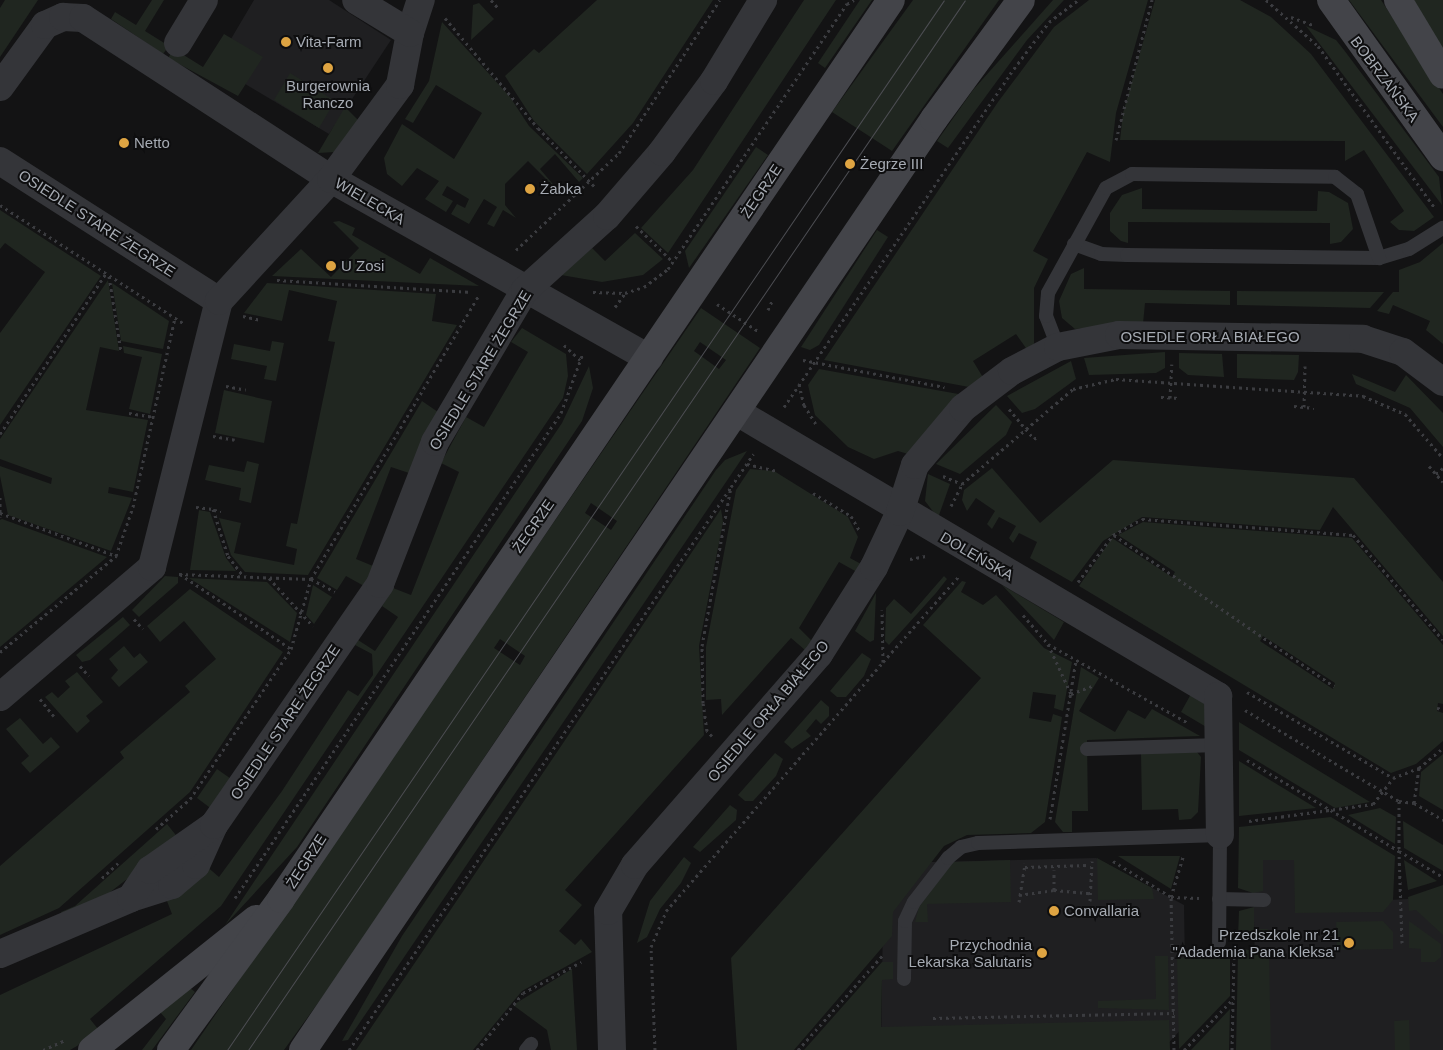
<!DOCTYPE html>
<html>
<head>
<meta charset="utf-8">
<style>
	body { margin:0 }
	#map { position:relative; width:1443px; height:1050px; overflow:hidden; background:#131314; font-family:Arial,sans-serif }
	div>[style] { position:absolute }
	.built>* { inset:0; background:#1f1f21 }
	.green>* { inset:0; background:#202620 }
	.path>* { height:3px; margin-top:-1.5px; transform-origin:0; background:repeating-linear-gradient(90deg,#3b3c40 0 2.5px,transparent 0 6.5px) }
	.lane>* { height:14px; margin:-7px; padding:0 7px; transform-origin:7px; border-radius:7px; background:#343539 }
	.street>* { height:28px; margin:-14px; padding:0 14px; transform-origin:14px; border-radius:14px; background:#343539 }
	.secondary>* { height:28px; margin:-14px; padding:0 14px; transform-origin:14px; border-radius:14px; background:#434449 }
	.tram>* { height:1px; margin:-0.5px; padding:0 0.5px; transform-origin:0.5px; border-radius:0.5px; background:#4c4d52 }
	.dots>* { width:14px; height:14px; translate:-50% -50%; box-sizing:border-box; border:2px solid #0e0e0f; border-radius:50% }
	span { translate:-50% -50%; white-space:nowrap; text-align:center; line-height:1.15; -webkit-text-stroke:4px #0e0e0f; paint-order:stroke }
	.poi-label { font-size:15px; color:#a6abb3 }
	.left { translate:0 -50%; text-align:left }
	.right { translate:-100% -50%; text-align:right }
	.street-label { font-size:15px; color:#a6abb3 }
</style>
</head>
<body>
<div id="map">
	<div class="built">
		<i style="clip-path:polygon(254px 0,329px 0,391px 40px,329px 134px,215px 66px)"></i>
		<i style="clip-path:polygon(1252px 835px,1388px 900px,1408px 899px,1443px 930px,1443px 1050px,1257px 1050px)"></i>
		<i style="clip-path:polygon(1096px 858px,1184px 905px,1186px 1024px,1162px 1050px,881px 1050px,883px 916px,931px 862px)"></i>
	</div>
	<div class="green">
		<i style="clip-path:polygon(5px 0,38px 0,0 57px,0 8px)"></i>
		<i style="clip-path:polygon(152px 0,164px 0,145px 31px,169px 46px,163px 54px,111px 19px,115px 12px,136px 25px)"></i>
		<i style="clip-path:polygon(597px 0,713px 0,633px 123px,587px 174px,534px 121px,505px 76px,534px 49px,539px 53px)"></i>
		<i style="clip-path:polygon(804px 0,836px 0,668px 253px,641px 228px,693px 170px)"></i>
		<i style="clip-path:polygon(860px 0,872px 0,825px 68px,818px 63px)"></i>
		<i style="clip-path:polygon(913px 0,999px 0,892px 151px,832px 112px)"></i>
		<i style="clip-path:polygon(1053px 0,1064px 0,1027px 40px,948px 148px,937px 141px,973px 90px)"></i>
		<i style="clip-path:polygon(1089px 0,1148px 0,1116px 113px,1110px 162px,1087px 152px,1033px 251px,1048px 259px,1034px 288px,1034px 345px,1028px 351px,1016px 334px,973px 361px,984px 379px,969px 387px,824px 360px,998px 102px,1054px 27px)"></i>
		<i style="clip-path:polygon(1155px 0,1240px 0,1271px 17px,1311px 54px,1434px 217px,1414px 231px,1399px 230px,1390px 222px,1404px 211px,1364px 150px,1345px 161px,1345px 141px,1120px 140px,1123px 113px)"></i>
		<i style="clip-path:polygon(1349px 0,1381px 0,1443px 94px,1443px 127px)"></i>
		<i style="clip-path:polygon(1414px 0,1443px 0,1443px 55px)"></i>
		<i style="clip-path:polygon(479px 3px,494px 19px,471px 40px,473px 5px)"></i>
		<i style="clip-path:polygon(442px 22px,510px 97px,529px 126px,583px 178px,579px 182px,555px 154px,540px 169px,563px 196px,528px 161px,505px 184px,505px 205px,516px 218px,503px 210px,494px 227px,487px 224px,497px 207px,484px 199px,469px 224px,451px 214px,457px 204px,465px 208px,469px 199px,447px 186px,442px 195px,453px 201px,446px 212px,425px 199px,439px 181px,417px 168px,402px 186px,387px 174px,384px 158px,402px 124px,454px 159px,482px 113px,436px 85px,413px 123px,405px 119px,429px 81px)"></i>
		<i style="clip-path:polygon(1306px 26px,1336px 40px,1344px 50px,1439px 177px,1442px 205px)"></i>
		<i style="clip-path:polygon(224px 34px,263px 57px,238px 96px,168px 58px,174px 49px,203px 67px)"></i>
		<i style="clip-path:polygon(290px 73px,335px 101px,319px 128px,274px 100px)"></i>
		<i style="clip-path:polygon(345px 107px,358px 120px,335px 152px,318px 153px)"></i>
		<i style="clip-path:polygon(756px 147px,768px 155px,689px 268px,685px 251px)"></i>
		<i style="clip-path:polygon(1142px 188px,1142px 209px,1317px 211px,1318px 191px,1329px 192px,1348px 203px,1353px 229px,1341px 242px,1330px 244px,1330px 223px,1128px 222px,1128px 243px,1121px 241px,1110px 231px,1110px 213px,1122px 195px)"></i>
		<i style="clip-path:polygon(0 210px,101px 276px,0 425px,0 333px,45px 272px,5px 243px,0 249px)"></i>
		<i style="clip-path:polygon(339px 221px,355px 228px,352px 235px,420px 274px,430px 258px,479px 286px,272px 276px,301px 249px,331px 277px,359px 248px,333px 222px)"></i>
		<i style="clip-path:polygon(877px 230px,888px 237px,819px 345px,810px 350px,801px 347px)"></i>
		<i style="clip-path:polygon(635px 233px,663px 259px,643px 275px,602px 282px,561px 275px,592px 248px,605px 261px)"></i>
		<i style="clip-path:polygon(1443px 243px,1443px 344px,1426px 330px,1430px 321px,1393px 305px,1389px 314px,1377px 311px,1393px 292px,1399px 292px,1399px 270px,1420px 262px)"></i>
		<i style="clip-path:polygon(1084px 268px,1084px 289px,1230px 291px,1230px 305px,1145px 303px,1143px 324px,1075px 329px,1062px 318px,1059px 301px,1071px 274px)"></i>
		<i style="clip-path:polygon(108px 280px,119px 351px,100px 347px,86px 410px,148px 420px,133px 492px,109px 487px,108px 493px,132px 498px,111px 551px,8px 515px,0 476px,0 466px,51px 484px,52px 478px,0 459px,0 439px)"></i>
		<i style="clip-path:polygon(112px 283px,169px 321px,163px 349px,121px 341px)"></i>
		<i style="clip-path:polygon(267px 283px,436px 294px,432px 321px,457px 325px,308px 575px,245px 572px,231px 555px,219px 518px,241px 523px,234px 553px,294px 565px,297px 549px,286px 546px,291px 523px,297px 524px,335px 342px,328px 341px,337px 301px,289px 290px,282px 321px,244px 313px)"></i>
		<i style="clip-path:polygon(1237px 291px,1384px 292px,1370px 308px,1237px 305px)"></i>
		<i style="clip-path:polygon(evenodd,701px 308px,760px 348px,331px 985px,284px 1050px,191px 1050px,701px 308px,700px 342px,726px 360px,719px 369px,694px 351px,700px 342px,701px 308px,591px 503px,617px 521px,611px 530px,585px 513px,591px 503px,701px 308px,500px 639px,525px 656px,520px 665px,494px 648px,500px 639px)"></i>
		<i style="clip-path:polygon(522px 328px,566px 354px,568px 376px,563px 398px,221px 906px,90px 1019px,98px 1029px,77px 1046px,70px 1050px,0 1050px,0 995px,172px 914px,165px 896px,205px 865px,219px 877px,282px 791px,348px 690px,358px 696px,373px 675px,372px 654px,355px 645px,358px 640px,375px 651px,398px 617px,382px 606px,393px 588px,411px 595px,459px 472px,441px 463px,466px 417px,484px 427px,528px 352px,511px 342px)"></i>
		<i style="clip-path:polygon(272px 341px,284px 343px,276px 381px,264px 379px,267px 366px,231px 359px,234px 344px,270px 351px)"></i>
		<i style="clip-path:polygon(123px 346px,162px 354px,150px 414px,129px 409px,142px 357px,124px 353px)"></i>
		<i style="clip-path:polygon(1165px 352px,1165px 368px,1156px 373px,1089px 375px,1084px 358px)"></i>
		<i style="clip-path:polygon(1179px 353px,1222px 354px,1224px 377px,1188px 375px,1179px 368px)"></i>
		<i style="clip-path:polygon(1237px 354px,1299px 355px,1298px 372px,1294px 380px,1237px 378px)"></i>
		<i style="clip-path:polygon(1071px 361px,1076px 379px,1035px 409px,1022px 413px,1007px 396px)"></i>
		<i style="clip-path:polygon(589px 366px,593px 388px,582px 421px,297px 847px,225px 925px,562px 423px)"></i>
		<i style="clip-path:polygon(819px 369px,964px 395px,908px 454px,898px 451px,874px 459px,848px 447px,815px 415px,808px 385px)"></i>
		<i style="clip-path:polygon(1352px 374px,1395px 392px,1406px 375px,1443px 413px,1443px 447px,1410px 408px,1356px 384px)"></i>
		<i style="clip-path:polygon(224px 390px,272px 401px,264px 443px,215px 433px)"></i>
		<i style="clip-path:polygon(422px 401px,438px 412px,409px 473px,391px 467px,356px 559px,373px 566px,364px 586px,346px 576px,337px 590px,317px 578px)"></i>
		<i style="clip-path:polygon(996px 405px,1012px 422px,1006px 435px,960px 474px,936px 464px)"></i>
		<i style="clip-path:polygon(747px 451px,348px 1040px,342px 1041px,402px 936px,716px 470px,725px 460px)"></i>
		<i style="clip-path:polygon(1113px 460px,1354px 478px,1443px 582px,1443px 636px,1333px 507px,1320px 530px,1142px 517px,1103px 541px,1072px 582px,1030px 558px,1037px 542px,1019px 533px,1013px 543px,1009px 538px,1016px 526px,999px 517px,992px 529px,987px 524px,995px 511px,976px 498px,967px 511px,962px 500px,964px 490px,992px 468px,1040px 523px)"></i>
		<i style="clip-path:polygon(247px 461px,259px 464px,251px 503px,239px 500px,241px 488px,205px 480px,209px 465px,244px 472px)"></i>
		<i style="clip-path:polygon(750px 469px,774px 471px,848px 517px,858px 537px,850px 558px,861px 564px,857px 572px,839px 562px,799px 628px,812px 641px,805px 650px,791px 638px,722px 715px,721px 699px,706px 700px,706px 647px,736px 490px)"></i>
		<i style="clip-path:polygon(928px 474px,950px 484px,938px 518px,925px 501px)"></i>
		<i style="clip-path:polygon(721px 509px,723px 522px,699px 646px,704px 735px,565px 890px,582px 905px,559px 931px,575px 945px,581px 939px,592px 952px,522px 991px,473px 1050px,356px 1050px)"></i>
		<i style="clip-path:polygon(199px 510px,210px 512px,226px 558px,236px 571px,190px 570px)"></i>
		<i style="clip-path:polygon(2px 519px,107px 557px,0 647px,0 520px)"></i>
		<i style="clip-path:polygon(evenodd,1143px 522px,1352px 538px,1443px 645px,1443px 704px,1438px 703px,1437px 711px,1443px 713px,1443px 741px,1416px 764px,1391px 773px,1079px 586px,1112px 538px,1172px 577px,1175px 572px,1118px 535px,1143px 522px,1263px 636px,1335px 683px,1333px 689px,1260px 641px,1263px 636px)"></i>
		<i style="clip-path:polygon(165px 576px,178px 577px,178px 583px,139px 617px,132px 610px)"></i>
		<i style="clip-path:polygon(944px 576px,947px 579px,936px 593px,889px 645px,885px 641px,886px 608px,894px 599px,911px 614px)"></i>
		<i style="clip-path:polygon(189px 578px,267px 582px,297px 613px,290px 642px)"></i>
		<i style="clip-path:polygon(962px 581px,966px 582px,961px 592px,983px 605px,996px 595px,1044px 648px,1072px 662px,1063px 711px,1054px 708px,1056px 695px,1033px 692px,1029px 718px,1051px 722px,1053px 714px,1062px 717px,1045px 822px,1031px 833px,967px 835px,944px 846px,893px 912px,892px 936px,794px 1050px,737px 1050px,731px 958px,981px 678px,923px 625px)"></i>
		<i style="clip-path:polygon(313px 585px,332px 597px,314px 624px,306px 615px)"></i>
		<i style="clip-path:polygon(1002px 585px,1064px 622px,1054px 640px)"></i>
		<i style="clip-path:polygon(190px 589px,283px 652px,190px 792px,59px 908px,0 935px,0 866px,124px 758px,120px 752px,190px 692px,185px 686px,216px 659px,184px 621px,160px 642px,147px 626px)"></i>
		<i style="clip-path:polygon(876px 593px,874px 640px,870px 642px,855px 631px)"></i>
		<i style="clip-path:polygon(123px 617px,130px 625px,90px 660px,82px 662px,76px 655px)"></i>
		<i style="clip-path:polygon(124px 646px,134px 658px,140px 653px,148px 662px,119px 687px,111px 678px,118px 670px,109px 659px)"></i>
		<i style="clip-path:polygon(862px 653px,871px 659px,864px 676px,846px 697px,837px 697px,830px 691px)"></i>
		<i style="clip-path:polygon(1081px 667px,1099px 678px,1079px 711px,1115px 732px,1128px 710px,1145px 719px,1152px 709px,1200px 736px,1087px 740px,1088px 811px,1072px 811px,1072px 832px,1063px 832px,1055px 822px)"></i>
		<i style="clip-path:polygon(77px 672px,103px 702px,86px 716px,90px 721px,77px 733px,45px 697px,52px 692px,58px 698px,70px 687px,65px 681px)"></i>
		<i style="clip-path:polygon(1191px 694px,1206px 705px,1208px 728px,1181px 712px)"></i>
		<i style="clip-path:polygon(821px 700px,829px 707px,829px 716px,821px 724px,816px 719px,806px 731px,811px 736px,792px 749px,784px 742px)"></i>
		<i style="clip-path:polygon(20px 718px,43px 744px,51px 737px,60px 747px,30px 773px,21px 763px,29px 756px,6px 729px)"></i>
		<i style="clip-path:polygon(1239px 722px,1370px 802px,1335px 808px,1239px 750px)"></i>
		<i style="clip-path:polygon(1197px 752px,1201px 757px,1198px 812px,1191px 819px,1179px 820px,1178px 809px,1142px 810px,1141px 753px)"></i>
		<i style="clip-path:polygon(775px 753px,783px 759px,776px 776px,753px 801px,745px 801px,738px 795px)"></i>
		<i style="clip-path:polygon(1443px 754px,1443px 810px,1419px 796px,1421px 772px)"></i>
		<i style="clip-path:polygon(1239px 761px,1316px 808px,1239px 816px)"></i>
		<i style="clip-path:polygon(217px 769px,234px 781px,213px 810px,197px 798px)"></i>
		<i style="clip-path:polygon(730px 805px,737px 810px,736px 820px,700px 852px,693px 847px)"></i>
		<i style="clip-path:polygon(1380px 808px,1396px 817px,1395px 844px,1348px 815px)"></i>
		<i style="clip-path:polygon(1331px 817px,1395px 856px,1393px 900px,1383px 912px,1295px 913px,1294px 860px,1263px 860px,1263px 891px,1253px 893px,1238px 888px,1239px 827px)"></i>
		<i style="clip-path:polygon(1403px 821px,1443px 845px,1443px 871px,1404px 848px)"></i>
		<i style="clip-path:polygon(167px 824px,179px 839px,109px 893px,63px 917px,61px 912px,75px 906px)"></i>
		<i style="clip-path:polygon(1118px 856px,1180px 856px,1171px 889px)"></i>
		<i style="clip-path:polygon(684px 857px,691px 863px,681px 883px,660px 909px,647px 937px,637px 943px,650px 901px)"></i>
		<i style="clip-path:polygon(1097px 858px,1152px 888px,1154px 899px,1098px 900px)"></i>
		<i style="clip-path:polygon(1010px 860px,1011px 902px,927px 904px,928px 922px,915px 922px,919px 907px,953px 862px)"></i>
		<i style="clip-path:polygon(1404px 860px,1437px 881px,1408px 890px)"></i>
		<i style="clip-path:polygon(1443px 885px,1443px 935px,1416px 910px,1409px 911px,1408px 897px)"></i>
		<i style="clip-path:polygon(1254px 907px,1254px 929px,1268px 929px,1264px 941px,1238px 937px,1239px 911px)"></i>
		<i style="clip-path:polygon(1383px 921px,1393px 932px,1393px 949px,1337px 950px,1336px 922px)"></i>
		<i style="clip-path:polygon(1409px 921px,1441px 944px,1441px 957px,1435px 962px,1421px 962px,1421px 949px,1409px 948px)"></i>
		<i style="clip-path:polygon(1244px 949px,1269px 954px,1271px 1050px,1236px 1050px,1238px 954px)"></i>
		<i style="clip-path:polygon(1209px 951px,1230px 951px,1230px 996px,1179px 1049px,1177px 958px,1200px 957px)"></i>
		<i style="clip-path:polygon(1155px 956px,1168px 956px,1169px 1010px,1098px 1008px,1098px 1001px,1156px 999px)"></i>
		<i style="clip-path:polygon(882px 962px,893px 962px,893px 979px,882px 980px,881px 1027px,1169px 1020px,1170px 1050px,804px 1050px)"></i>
		<i style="clip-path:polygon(572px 969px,577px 1050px,551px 1050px,547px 1030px,513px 1005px)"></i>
		<i style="clip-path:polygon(189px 987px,195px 992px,152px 1050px,142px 1050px,166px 1019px,160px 1012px)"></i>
		<i style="clip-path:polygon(1230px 1009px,1229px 1050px,1191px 1050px)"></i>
		<i style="clip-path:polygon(1409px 1020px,1410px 1050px,1395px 1050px,1394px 1021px)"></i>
	</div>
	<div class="path">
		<i style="left:491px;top:0;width:12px;rotate:48deg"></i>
		<i style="left:1266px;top:0;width:69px;rotate:41.5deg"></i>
		<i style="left:1318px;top:46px;width:200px;rotate:54.2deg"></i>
		<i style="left:1291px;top:17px;width:23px;rotate:20deg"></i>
		<i style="left:445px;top:18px;width:144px;rotate:49.8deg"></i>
		<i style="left:538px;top:128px;width:82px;rotate:46deg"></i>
		<i style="left:1116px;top:140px;width:145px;rotate:-75.6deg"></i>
		<i style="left:0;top:205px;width:220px;rotate:32.8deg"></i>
		<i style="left:636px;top:226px;width:52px;rotate:44.2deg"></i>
		<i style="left:516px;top:250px;width:141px;rotate:-43.3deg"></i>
		<i style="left:619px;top:153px;width:183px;rotate:-56.6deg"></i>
		<i style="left:109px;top:276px;width:77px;rotate:81deg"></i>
		<i style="left:277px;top:280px;width:195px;rotate:3.5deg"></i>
		<i style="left:593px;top:292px;width:31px;rotate:2deg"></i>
		<i style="left:717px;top:304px;width:49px;rotate:33.4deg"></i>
		<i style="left:615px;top:307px;width:17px;rotate:-54deg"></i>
		<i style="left:625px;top:293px;width:20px;rotate:-18deg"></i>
		<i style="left:644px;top:287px;width:30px;rotate:-37deg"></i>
		<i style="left:668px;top:269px;width:320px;rotate:-56deg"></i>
		<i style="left:847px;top:4px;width:8px;rotate:-30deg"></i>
		<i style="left:768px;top:310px;width:10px;rotate:-66deg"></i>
		<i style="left:243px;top:316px;width:17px;rotate:13deg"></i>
		<i style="left:564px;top:345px;width:22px;rotate:43deg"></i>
		<i style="left:803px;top:360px;width:144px;rotate:10.8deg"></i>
		<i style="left:799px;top:384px;width:22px;rotate:77deg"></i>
		<i style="left:804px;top:405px;width:22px;rotate:58deg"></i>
		<i style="left:226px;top:386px;width:20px;rotate:11deg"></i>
		<i style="left:1161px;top:397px;width:19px;rotate:3deg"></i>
		<i style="left:1170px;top:398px;width:34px;rotate:-87deg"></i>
		<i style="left:1294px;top:406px;width:20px;rotate:6deg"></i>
		<i style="left:784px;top:407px;width:402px;rotate:-55.8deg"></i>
		<i style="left:1010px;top:74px;width:65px;rotate:-53.1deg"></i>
		<i style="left:1049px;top:22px;width:36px;rotate:-37deg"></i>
		<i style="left:1304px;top:407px;width:41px;rotate:-88.6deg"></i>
		<i style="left:1009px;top:409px;width:39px;rotate:50deg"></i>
		<i style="left:1034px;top:439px;width:5px;rotate:-37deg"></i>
		<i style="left:129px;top:413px;width:24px;rotate:9deg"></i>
		<i style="left:0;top:434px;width:193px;rotate:-56.6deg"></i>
		<i style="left:213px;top:436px;width:22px;rotate:10deg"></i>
		<i style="left:747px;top:464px;width:32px;rotate:13deg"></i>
		<i style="left:1429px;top:466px;width:21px;rotate:49deg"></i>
		<i style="left:1436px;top:474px;width:9px;rotate:-41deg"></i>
		<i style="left:943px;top:476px;width:21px;rotate:23deg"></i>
		<i style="left:962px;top:484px;width:146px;rotate:-40.6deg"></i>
		<i style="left:1073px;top:389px;width:44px;rotate:-13.1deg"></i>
		<i style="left:1116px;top:379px;width:248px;rotate:3.9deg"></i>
		<i style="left:1363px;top:396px;width:46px;rotate:23.2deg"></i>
		<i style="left:1405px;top:414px;width:58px;rotate:49.2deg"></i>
		<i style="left:813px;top:493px;width:44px;rotate:31.2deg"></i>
		<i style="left:851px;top:516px;width:16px;rotate:60deg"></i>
		<i style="left:0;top:497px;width:20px;rotate:90deg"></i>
		<i style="left:951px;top:506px;width:25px;rotate:-63deg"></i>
		<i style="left:196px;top:507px;width:17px;rotate:7deg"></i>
		<i style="left:213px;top:509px;width:49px;rotate:72.3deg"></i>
		<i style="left:228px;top:556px;width:25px;rotate:53deg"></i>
		<i style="left:214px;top:510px;width:7px;rotate:8deg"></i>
		<i style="left:0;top:513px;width:124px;rotate:20.3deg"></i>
		<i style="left:1114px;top:535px;width:267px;rotate:34.5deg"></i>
		<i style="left:910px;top:559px;width:16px;rotate:-11deg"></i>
		<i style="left:179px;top:574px;width:132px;rotate:2.2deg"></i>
		<i style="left:311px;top:579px;width:27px;rotate:28deg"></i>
		<i style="left:180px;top:574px;width:134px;rotate:34deg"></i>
		<i style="left:269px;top:578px;width:65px;rotate:47.5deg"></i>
		<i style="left:1078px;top:582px;width:59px;rotate:-53.3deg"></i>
		<i style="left:1113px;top:535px;width:33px;rotate:-29deg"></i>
		<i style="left:1142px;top:519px;width:212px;rotate:4.3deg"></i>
		<i style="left:1353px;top:535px;width:138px;rotate:49.4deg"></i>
		<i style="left:1023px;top:615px;width:38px;rotate:49deg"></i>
		<i style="left:1048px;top:644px;width:161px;rotate:29.4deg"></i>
		<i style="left:134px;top:619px;width:13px;rotate:48deg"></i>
		<i style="left:1048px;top:644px;width:55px;rotate:65.3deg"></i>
		<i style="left:1071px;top:694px;width:25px;rotate:-21deg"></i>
		<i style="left:0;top:652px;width:151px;rotate:-39.6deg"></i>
		<i style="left:116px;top:556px;width:52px;rotate:-70.9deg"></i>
		<i style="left:133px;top:507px;width:194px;rotate:-77.5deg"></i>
		<i style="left:883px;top:662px;width:115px;rotate:-48.5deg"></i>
		<i style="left:80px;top:666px;width:13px;rotate:48deg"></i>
		<i style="left:1247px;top:692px;width:169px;rotate:30.5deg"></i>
		<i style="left:40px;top:699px;width:22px;rotate:51deg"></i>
		<i style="left:1437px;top:708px;width:6px;rotate:9deg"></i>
		<i style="left:1245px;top:710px;width:179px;rotate:30.6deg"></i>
		<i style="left:1399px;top:801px;width:15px;rotate:8deg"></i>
		<i style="left:1414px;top:803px;width:34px;rotate:30deg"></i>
		<i style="left:712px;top:736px;width:7px;rotate:-135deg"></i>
		<i style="left:707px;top:731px;width:28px;rotate:-98deg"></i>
		<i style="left:703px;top:703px;width:57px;rotate:-91deg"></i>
		<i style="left:702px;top:646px;width:162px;rotate:-79.7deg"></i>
		<i style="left:731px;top:487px;width:40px;rotate:-56deg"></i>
		<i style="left:1247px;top:760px;width:177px;rotate:30.9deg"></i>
		<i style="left:1399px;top:801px;width:49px;rotate:90deg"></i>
		<i style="left:1414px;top:803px;width:35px;rotate:-82deg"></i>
		<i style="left:1050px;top:819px;width:161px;rotate:-80.7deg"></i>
		<i style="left:1249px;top:821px;width:125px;rotate:-7.8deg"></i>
		<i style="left:1373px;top:804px;width:33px;rotate:-52deg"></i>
		<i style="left:1393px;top:778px;width:28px;rotate:-21deg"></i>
		<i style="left:1419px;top:768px;width:31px;rotate:-40deg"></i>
		<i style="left:156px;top:829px;width:45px;rotate:-41.4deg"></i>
		<i style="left:190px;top:799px;width:181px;rotate:-56deg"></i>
		<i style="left:291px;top:649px;width:73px;rotate:-74.1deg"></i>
		<i style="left:311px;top:579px;width:330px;rotate:-59.4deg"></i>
		<i style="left:1113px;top:861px;width:68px;rotate:31.8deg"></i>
		<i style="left:1171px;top:897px;width:28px;rotate:2deg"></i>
		<i style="left:1025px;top:867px;width:63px;rotate:-1.8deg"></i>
		<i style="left:102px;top:878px;width:22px;rotate:-43deg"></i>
		<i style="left:1054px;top:890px;width:36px;rotate:5deg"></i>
		<i style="left:1019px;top:895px;width:35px;rotate:-8deg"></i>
		<i style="left:1054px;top:890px;width:20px;rotate:-90deg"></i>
		<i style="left:235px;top:898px;width:584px;rotate:-56.09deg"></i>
		<i style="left:561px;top:413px;width:64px;rotate:-69.9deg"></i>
		<i style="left:1090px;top:901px;width:40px;rotate:-87.1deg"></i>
		<i style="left:1019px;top:902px;width:39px;rotate:-81deg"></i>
		<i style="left:1402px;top:943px;width:92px;rotate:-91.9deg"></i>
		<i style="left:1399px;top:851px;width:51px;rotate:30.6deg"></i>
		<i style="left:933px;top:1018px;width:241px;rotate:-1.2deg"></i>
		<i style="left:43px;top:1050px;width:24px;rotate:-24deg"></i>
		<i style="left:349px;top:1050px;width:680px;rotate:-55.84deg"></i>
		<i style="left:477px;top:1050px;width:73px;rotate:-51.1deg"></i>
		<i style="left:523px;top:993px;width:66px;rotate:-28.1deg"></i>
		<i style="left:655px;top:1050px;width:103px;rotate:-92.2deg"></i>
		<i style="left:651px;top:947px;width:39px;rotate:-67deg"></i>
		<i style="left:666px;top:911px;width:330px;rotate:-48.9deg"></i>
		<i style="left:883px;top:662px;width:52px;rotate:-91.1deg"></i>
		<i style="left:798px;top:1050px;width:127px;rotate:-48.2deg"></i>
		<i style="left:1174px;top:1050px;width:153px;rotate:-91.1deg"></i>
		<i style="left:1171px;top:897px;width:42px;rotate:-73.3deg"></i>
		<i style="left:1184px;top:1050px;width:72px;rotate:-46.1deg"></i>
		<i style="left:1232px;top:1050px;width:94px;rotate:-88.8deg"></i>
	</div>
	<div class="lane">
		<i style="left:1074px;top:244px;width:29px;rotate:20deg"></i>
		<i style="left:1101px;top:254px;width:26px;rotate:2deg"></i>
		<i style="left:1127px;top:255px;width:252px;rotate:0.7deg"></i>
		<i style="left:1379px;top:258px;width:31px;rotate:-17deg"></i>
		<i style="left:1409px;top:249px;width:40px;rotate:-32deg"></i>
		<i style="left:1058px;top:347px;width:33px;rotate:-111deg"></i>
		<i style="left:1046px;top:316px;width:23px;rotate:-85deg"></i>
		<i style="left:1048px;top:293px;width:120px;rotate:-61.1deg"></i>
		<i style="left:1106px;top:188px;width:30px;rotate:-28deg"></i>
		<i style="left:1132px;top:174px;width:203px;rotate:0.8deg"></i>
		<i style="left:1335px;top:177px;width:28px;rotate:38deg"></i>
		<i style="left:1357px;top:194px;width:68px;rotate:71deg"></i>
		<i style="left:1087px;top:749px;width:132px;rotate:-1.7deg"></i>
		<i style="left:1219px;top:899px;width:45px;rotate:1.3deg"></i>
		<i style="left:904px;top:979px;width:58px;rotate:-89deg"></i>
		<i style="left:905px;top:921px;width:21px;rotate:-65deg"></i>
		<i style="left:914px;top:902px;width:56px;rotate:-52.3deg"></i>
		<i style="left:948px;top:858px;width:17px;rotate:-40deg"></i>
		<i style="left:961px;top:847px;width:17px;rotate:-13deg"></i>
		<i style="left:978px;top:843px;width:242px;rotate:-1.9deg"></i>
		<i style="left:1220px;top:835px;width:107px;rotate:90.5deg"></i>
		<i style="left:526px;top:1050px;width:8px;rotate:-50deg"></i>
	</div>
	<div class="street">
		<i style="left:410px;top:33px;width:35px;rotate:-72deg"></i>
		<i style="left:178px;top:43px;width:50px;rotate:-58.8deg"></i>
		<i style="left:0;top:87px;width:77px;rotate:-54deg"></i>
		<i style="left:45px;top:25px;width:20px;rotate:-24deg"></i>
		<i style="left:63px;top:17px;width:20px;rotate:3deg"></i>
		<i style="left:83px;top:18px;width:296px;rotate:33deg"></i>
		<i style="left:331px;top:179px;width:365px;rotate:29.4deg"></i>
		<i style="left:0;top:161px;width:260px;rotate:32.6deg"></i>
		<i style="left:737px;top:412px;width:559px;rotate:30.56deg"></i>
		<i style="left:1218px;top:696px;width:139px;rotate:89.2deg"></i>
		<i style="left:0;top:697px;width:200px;rotate:-40.5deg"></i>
		<i style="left:152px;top:567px;width:274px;rotate:-75.9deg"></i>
		<i style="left:219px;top:301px;width:166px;rotate:-47.4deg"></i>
		<i style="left:331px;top:179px;width:117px;rotate:-53.7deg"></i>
		<i style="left:400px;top:85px;width:53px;rotate:-79.1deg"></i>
		<i style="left:410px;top:33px;width:63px;rotate:-148.6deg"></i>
		<i style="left:131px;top:898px;width:43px;rotate:-17.6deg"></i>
		<i style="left:172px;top:885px;width:31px;rotate:-40deg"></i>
		<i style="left:196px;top:865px;width:44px;rotate:-65.8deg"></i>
		<i style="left:0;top:954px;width:142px;rotate:-23.1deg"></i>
		<i style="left:131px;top:898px;width:34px;rotate:-56deg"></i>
		<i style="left:150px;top:870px;width:78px;rotate:-35.1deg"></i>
		<i style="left:214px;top:825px;width:293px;rotate:-55.4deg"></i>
		<i style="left:380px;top:584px;width:152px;rotate:-68.8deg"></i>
		<i style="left:435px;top:442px;width:177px;rotate:-59.4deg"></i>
		<i style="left:525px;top:290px;width:110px;rotate:-42.1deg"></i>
		<i style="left:607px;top:216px;width:84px;rotate:-49.3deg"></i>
		<i style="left:662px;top:152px;width:88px;rotate:-53.8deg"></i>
		<i style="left:714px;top:81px;width:95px;rotate:-58.8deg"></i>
		<i style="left:612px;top:1050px;width:139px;rotate:-91.6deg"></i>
		<i style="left:608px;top:911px;width:53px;rotate:-59.6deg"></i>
		<i style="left:635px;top:865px;width:280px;rotate:-48.9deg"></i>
		<i style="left:819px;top:654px;width:103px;rotate:-57.7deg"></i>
		<i style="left:874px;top:567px;width:61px;rotate:-64.7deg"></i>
		<i style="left:900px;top:512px;width:49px;rotate:-72.3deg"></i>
		<i style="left:915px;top:465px;width:75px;rotate:-49.9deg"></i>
		<i style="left:963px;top:408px;width:61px;rotate:-37.1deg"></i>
		<i style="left:1012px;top:371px;width:52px;rotate:-27.6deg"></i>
		<i style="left:1058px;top:347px;width:62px;rotate:-11.1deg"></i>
		<i style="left:1119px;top:335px;width:244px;rotate:0.9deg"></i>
		<i style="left:1363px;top:339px;width:42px;rotate:18deg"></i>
		<i style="left:1403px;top:352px;width:50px;rotate:36.9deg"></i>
	</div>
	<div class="secondary">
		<i style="left:1331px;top:0;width:193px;rotate:54.5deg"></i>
		<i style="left:1398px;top:0;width:87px;rotate:59deg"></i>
		<i style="left:92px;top:1050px;width:210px;rotate:-38.6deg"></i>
		<i style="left:171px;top:1050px;width:187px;rotate:-53.9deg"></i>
		<i style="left:281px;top:899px;width:1086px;rotate:-55.84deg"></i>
		<i style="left:303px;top:1050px;width:1125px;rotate:-55.87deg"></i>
		<i style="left:934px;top:119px;width:147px;rotate:-53.8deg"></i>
	</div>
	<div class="tram">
		<i style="left:227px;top:1050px;width:1271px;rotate:-55.67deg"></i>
		<i style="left:248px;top:1050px;width:1271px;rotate:-55.67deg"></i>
	</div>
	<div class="dots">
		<i style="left:286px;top:42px;background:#dea442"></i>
		<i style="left:328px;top:68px;background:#dea442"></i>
		<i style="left:124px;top:143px;background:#dea442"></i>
		<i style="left:850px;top:164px;background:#dea442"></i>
		<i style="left:530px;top:189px;background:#dea442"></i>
		<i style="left:331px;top:266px;background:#dea442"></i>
		<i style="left:1054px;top:911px;background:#dea442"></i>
		<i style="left:1349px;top:943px;background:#dea442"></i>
		<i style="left:1042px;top:953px;background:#dea442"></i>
	</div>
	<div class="poi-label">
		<span class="left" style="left:296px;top:42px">Vita-Farm</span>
		<span style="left:328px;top:94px">Burgerownia<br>Ranczo</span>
		<span class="left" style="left:134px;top:143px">Netto</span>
		<span class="left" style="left:860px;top:164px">Żegrze III</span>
		<span class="left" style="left:540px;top:189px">Żabka</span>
		<span class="left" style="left:341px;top:266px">U Zosi</span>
		<span class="left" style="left:1064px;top:911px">Convallaria</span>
		<span class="right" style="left:1339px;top:943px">Przedszkole nr 21<br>"Adademia Pana Kleksa"</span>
		<span class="right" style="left:1032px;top:953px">Przychodnia<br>Lekarska Salutaris</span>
	</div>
	<div class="street-label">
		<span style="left:1385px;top:79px;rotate:53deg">BOBRZAŃSKA</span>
		<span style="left:761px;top:191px;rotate:-56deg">ŻEGRZE</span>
		<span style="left:370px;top:201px;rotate:30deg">WIELECKA</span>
		<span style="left:97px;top:223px;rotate:33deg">OSIEDLE STARE ŻEGRZE</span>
		<span style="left:1210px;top:337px">OSIEDLE ORŁA BIAŁEGO</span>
		<span style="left:480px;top:370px;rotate:-59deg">OSIEDLE STARE ŻEGRZE</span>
		<span style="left:533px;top:526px;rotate:-55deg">ŻEGRZE</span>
		<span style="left:977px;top:556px;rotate:30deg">DOLEŃSKA</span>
		<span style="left:768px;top:711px;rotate:-50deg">OSIEDLE ORŁA BIAŁEGO</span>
		<span style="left:285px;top:722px;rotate:-56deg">OSIEDLE STARE ŻEGRZE</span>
		<span style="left:306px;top:861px;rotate:-57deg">ŻEGRZE</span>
	</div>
</div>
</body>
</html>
